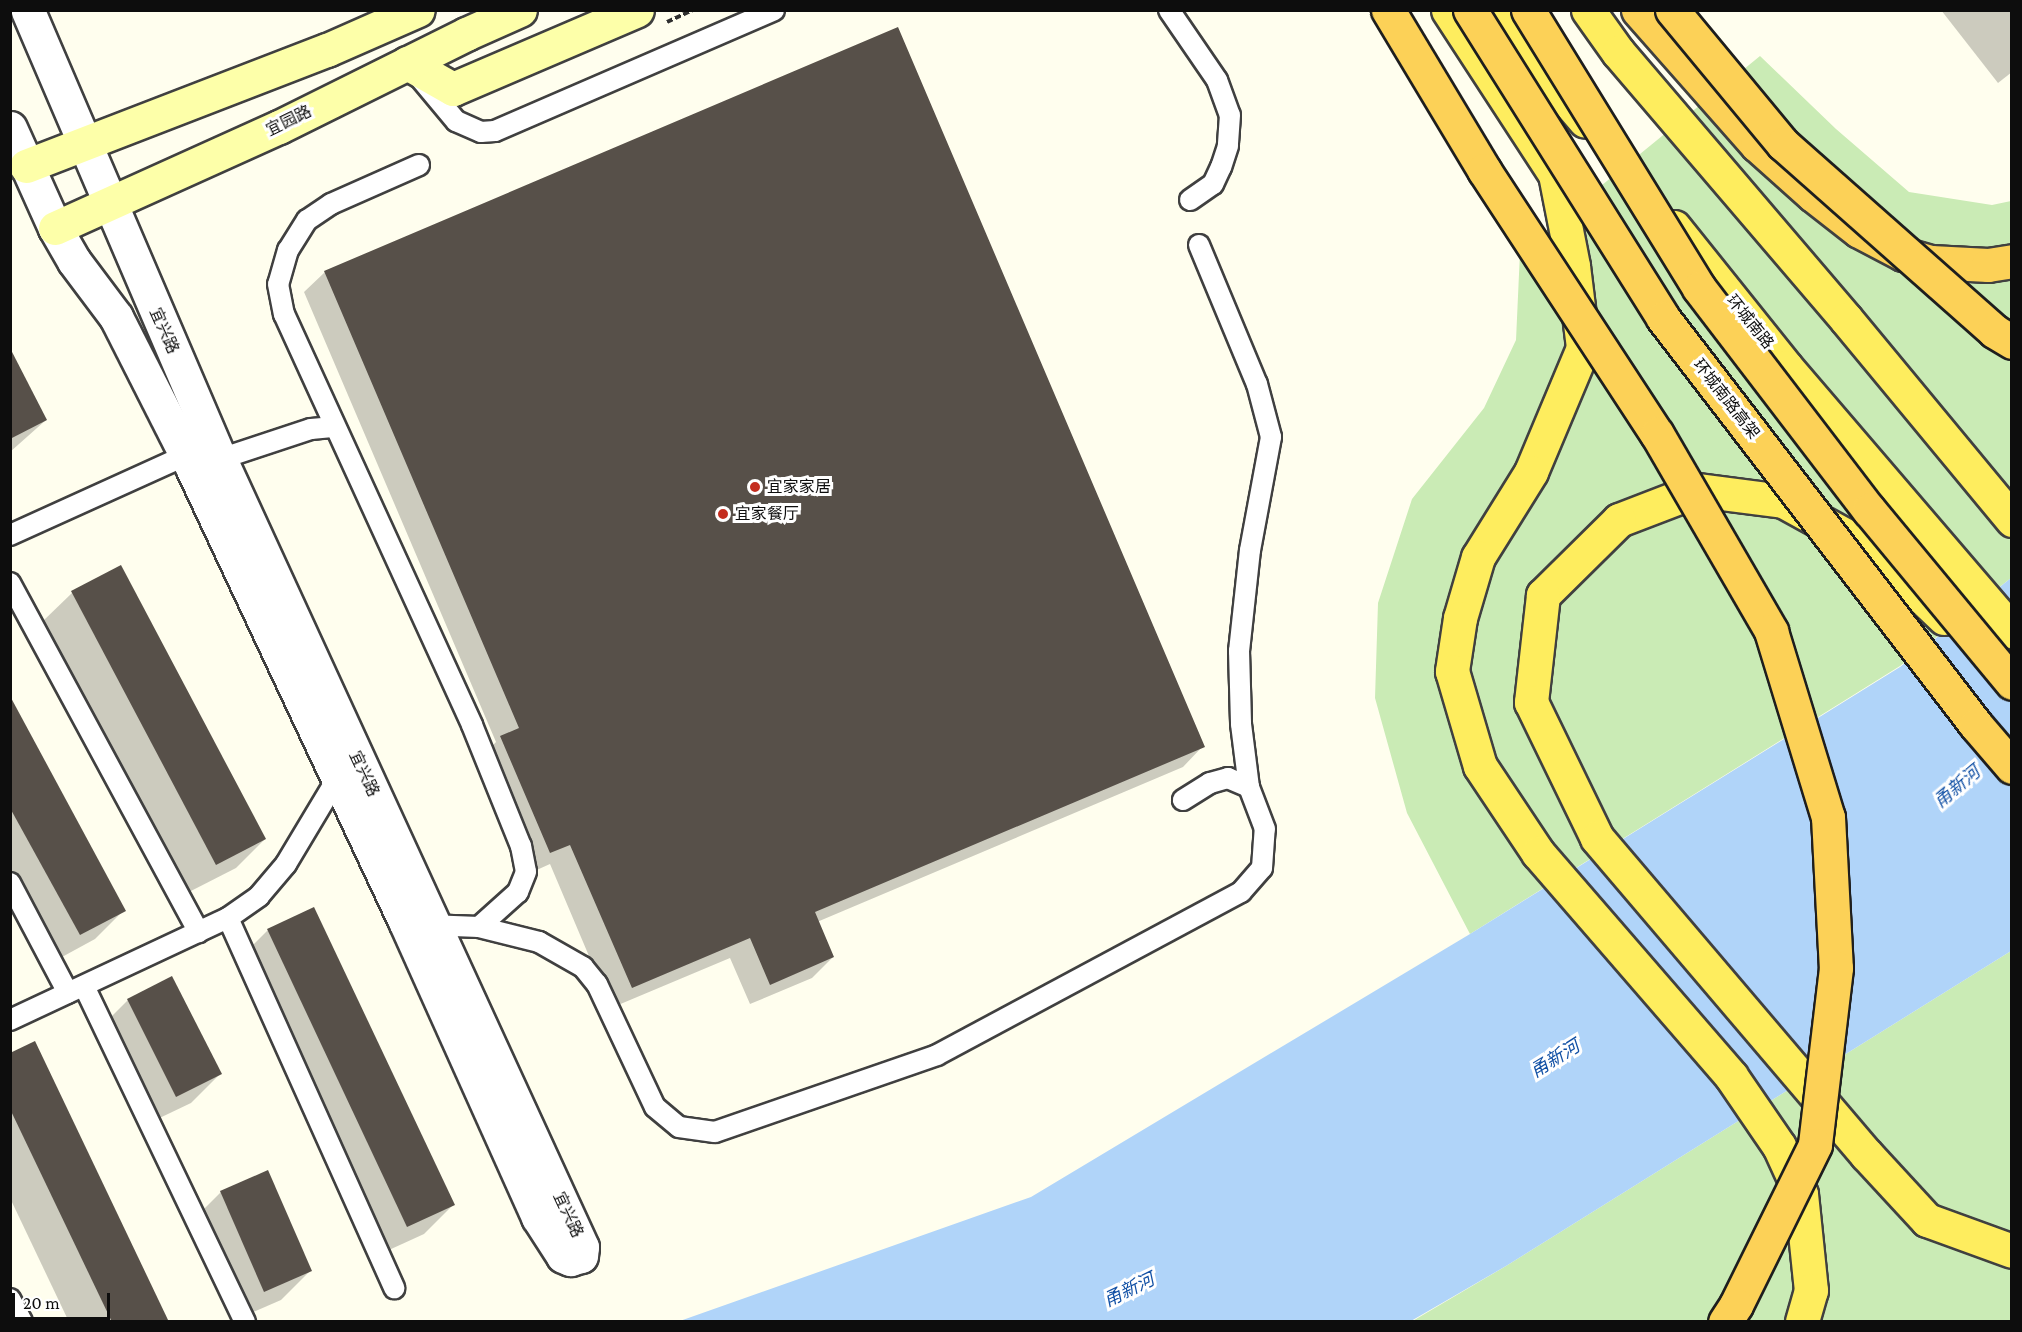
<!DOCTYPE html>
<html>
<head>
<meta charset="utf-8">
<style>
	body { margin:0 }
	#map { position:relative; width:2022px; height:1332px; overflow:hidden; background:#fffeee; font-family:"Crimson Pro","Noto Sans SC",serif }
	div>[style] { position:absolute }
	.green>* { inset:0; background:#caebb5 }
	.water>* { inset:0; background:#b0d4f9 }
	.shadow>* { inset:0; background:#0003 }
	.building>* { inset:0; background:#575049 }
	.path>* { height:4px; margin-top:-2px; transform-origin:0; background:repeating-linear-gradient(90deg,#2f2f2f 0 6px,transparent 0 9px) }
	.roads { filter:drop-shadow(2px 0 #404040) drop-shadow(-2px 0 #404040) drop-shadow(0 2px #404040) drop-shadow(0 -2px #404040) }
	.service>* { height:20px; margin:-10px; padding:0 10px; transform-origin:10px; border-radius:10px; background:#fff }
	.tertiary>* { height:33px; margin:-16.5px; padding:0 16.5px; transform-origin:16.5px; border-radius:16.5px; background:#fff }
	.secondary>* { height:33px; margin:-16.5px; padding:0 16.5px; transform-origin:16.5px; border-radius:16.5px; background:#fdffa9 }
	.primary>* { height:33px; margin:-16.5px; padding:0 16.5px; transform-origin:16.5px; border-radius:16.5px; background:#feed5e }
	.trunk>* { height:33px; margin:-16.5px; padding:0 16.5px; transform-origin:16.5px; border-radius:16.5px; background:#fcd157 }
	.bridges { filter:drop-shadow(2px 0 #1e1e1e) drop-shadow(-2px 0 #1e1e1e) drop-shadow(0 2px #1e1e1e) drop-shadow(0 -2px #1e1e1e) }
	.trunk-bridge>* { height:33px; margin:-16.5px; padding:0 16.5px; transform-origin:16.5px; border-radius:16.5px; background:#fcd157 }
	.dots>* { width:16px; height:16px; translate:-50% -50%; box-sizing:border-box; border:3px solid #fff; border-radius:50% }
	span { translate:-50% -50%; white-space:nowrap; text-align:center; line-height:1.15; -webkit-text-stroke:6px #fff; paint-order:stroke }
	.street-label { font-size:16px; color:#0d0d0d }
	.poi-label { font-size:16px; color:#0d0d0d }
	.left { translate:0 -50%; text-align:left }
	.water-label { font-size:18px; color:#1150a5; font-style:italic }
	.frame { position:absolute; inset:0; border:12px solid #0d0d0d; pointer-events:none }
	.scale { position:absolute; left:12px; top:1293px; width:98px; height:27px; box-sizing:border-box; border:3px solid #0d0d0d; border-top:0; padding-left:8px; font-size:18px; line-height:21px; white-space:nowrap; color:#0d0d0d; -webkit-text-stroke:4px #fff; paint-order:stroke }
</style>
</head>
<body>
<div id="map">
	<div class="green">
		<i style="clip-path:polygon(1760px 56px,1836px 129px,1909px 192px,1992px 205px,2011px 201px,2011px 578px,1900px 666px,1470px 934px,1407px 813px,1375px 698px,1378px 603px,1412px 499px,1484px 408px,1516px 340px,1520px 252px)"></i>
		<i style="clip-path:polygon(2011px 951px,2011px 1321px,1411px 1322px,1506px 1266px)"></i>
	</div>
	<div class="water">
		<i style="clip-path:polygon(2011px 578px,2011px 951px,1506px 1266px,1411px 1321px,677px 1322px,1031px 1197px,1470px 934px,1900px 667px)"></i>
	</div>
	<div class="shadow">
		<i style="clip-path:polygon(1941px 10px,2012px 10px,2012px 72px,1998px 83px)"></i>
		<i style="clip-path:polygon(325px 272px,1203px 746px,1183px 767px,817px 922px,833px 957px,812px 978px,750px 1004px,730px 958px,611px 1008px,550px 864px,530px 873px,481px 758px,496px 742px,304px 292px)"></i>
		<i style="clip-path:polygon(10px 352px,46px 420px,10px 452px)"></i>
		<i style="clip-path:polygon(121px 567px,265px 839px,236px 868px,187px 893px,43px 621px,72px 593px)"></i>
		<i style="clip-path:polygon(10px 701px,124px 910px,95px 939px,51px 963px,10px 889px)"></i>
		<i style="clip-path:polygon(313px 909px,453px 1205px,424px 1234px,378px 1255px,239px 959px,267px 931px)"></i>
		<i style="clip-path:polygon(128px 1000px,220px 1074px,191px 1103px,147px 1124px,99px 1029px)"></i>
		<i style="clip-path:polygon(10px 1055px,166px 1322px,69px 1322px,10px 1198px)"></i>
		<i style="clip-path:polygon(221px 1192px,310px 1271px,281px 1300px,235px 1320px,192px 1221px)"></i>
	</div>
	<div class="building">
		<i style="clip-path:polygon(898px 27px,1205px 747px,815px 912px,834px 957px,770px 985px,750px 938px,632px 988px,570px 845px,550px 853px,500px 736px,519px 728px,324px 271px)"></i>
		<i style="clip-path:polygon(10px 348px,47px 420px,10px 439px)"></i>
		<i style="clip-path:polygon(121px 565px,266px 839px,216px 865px,71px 591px)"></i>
		<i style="clip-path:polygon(10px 696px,126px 911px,80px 935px,10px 808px)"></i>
		<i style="clip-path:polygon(314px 907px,455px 1205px,407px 1227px,267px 929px)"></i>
		<i style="clip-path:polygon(172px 976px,222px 1074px,176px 1097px,127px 999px)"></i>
		<i style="clip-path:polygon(35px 1041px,169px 1322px,112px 1322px,10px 1109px,10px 1053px)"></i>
		<i style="clip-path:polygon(268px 1170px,312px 1271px,264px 1292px,220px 1191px)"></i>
	</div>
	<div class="path">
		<i style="left:667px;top:22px;width:29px;rotate:-25deg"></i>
	</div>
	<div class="roads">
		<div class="service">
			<i style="left:1169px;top:10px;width:85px;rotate:55.6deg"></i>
			<i style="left:1217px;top:80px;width:37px;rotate:70deg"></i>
			<i style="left:1230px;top:115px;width:31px;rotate:94deg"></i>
			<i style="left:1228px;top:146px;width:22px;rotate:108deg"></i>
			<i style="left:1221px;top:167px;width:19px;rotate:115deg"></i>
			<i style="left:1213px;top:184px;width:28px;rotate:145deg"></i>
			<i style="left:421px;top:79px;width:55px;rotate:50.2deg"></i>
			<i style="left:456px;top:121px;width:27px;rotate:24deg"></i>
			<i style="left:481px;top:132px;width:14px;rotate:-4deg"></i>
			<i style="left:495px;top:131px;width:304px;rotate:-23.4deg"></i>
			<i style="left:419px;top:165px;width:96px;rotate:156.1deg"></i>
			<i style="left:331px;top:204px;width:29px;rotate:146deg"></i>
			<i style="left:307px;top:220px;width:36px;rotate:122deg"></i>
			<i style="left:288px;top:250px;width:35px;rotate:106deg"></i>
			<i style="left:278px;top:284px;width:31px;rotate:79deg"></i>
			<i style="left:284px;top:314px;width:452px;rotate:65.4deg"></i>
			<i style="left:472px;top:725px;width:131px;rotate:68deg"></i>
			<i style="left:521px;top:846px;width:26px;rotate:79deg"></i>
			<i style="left:526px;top:872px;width:22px;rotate:112deg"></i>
			<i style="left:518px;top:892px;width:52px;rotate:138.1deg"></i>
			<i style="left:1199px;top:245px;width:151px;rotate:67.4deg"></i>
			<i style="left:1257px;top:384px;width:55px;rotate:75.2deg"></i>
			<i style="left:1271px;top:437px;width:115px;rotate:100.5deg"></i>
			<i style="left:1250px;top:550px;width:102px;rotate:96.2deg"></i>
			<i style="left:1239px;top:651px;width:73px;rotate:88.4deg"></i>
			<i style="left:1241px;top:724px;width:64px;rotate:82.8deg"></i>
			<i style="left:211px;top:462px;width:105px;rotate:-18.3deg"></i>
			<i style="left:311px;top:429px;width:24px;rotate:-5deg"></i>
			<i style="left:10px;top:535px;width:193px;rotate:-24.4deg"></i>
			<i style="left:10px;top:583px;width:397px;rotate:61.6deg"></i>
			<i style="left:10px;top:883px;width:124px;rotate:62.2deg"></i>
			<i style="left:228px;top:918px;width:406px;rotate:65.8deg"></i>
			<i style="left:428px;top:925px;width:51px;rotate:2.2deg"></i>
			<i style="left:479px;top:927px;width:62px;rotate:14deg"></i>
			<i style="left:539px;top:942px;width:51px;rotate:29.6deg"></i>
			<i style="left:583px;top:967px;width:22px;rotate:51deg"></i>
			<i style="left:597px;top:984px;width:136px;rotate:64.8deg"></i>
			<i style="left:655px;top:1107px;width:31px;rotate:40deg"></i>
			<i style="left:679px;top:1127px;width:36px;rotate:8deg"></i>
			<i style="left:715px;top:1132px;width:235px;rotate:-19.1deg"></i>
			<i style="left:937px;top:1055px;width:345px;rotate:-28.2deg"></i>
			<i style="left:1241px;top:892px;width:32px;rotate:-49deg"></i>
			<i style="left:1262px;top:868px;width:39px;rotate:-86deg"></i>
			<i style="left:1265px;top:829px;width:45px;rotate:-110.9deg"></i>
			<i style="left:1249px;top:787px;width:23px;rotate:-157deg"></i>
			<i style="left:1228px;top:778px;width:19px;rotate:164deg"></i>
			<i style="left:1210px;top:783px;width:32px;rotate:148deg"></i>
			<i style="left:84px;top:986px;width:373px;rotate:64.4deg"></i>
			<i style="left:10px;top:1020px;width:241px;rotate:-25.1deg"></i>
			<i style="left:228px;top:918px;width:38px;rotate:-35deg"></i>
			<i style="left:259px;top:896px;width:42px;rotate:-49.8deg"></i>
			<i style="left:286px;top:864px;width:101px;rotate:-59.1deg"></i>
			<i style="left:10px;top:1299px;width:26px;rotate:62deg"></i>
		</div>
		<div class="tertiary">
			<i style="left:10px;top:128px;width:110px;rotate:65.8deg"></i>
			<i style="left:55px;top:228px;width:38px;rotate:60deg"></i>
			<i style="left:74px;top:261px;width:70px;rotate:53.1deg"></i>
			<i style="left:116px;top:317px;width:168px;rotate:63.1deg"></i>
			<i style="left:192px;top:467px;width:501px;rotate:64.87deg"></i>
			<i style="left:405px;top:921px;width:325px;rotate:65.8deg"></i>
			<i style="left:538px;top:1217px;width:46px;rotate:57.3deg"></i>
			<i style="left:563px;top:1256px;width:8px;rotate:23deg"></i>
			<i style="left:570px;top:1259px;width:11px;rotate:-15deg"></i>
			<i style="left:581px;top:1256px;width:9px;rotate:-84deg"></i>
			<i style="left:582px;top:1247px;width:867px;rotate:-114.67deg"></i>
			<i style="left:220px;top:459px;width:488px;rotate:-113.2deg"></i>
		</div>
		<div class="secondary">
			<i style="left:407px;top:63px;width:53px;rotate:29.5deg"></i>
			<i style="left:453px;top:89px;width:200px;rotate:-23.2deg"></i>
			<i style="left:26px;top:166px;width:323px;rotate:-21.1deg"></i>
			<i style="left:327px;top:50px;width:99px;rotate:-23.7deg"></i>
			<i style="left:55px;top:228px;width:246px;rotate:-24.3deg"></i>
			<i style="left:279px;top:127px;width:209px;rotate:-26.4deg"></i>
			<i style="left:466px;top:34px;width:59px;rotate:-24deg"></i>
		</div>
		<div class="primary">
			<i style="left:1448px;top:10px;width:196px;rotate:56.9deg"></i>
			<i style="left:1555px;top:174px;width:94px;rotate:78.9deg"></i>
			<i style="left:1573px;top:266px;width:83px;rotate:83deg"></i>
			<i style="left:1583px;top:348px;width:134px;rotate:112.8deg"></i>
			<i style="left:1531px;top:472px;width:100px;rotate:121.9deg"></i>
			<i style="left:1478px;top:557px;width:64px;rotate:106.4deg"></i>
			<i style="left:1460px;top:618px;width:54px;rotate:98.6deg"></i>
			<i style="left:1452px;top:671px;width:99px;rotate:73.6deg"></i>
			<i style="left:1480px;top:766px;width:105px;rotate:56.3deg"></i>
			<i style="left:1538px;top:853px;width:295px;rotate:49.1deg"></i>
			<i style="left:1731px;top:1076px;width:85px;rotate:55.6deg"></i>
			<i style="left:1779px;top:1146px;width:53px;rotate:65.4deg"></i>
			<i style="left:1801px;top:1194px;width:97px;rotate:84.1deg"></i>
			<i style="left:1811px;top:1290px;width:33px;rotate:106deg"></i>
			<i style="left:1491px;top:10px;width:145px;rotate:49.7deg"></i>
			<i style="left:1588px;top:10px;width:52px;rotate:54.5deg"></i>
			<i style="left:1618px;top:52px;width:351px;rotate:49.5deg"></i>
			<i style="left:1846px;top:319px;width:261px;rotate:50.4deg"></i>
			<i style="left:1674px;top:227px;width:179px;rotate:51.3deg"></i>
			<i style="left:1786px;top:367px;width:348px;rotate:49.4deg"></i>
			<i style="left:1944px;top:618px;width:97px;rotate:-136.3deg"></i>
			<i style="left:1874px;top:551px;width:104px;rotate:-151.2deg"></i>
			<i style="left:1783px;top:501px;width:87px;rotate:-172.7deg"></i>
			<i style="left:1697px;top:490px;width:84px;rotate:159deg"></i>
			<i style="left:1619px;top:520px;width:107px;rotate:135.4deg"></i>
			<i style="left:1543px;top:595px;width:108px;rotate:96.4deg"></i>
			<i style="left:1531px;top:702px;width:151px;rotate:64.1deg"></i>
			<i style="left:1597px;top:838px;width:415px;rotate:49.6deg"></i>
			<i style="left:1866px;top:1154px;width:90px;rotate:47.3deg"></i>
			<i style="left:1927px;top:1220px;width:90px;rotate:20deg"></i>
		</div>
		<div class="trunk">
			<i style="left:1638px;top:10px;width:180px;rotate:48.6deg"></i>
			<i style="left:1757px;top:145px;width:75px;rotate:41.8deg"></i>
			<i style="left:1813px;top:195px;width:58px;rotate:38deg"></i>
			<i style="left:1859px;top:231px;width:50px;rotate:27.6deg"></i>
			<i style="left:1903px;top:254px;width:29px;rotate:16deg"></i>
			<i style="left:1931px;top:262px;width:57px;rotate:3deg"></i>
			<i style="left:1988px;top:265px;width:24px;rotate:-9deg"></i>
		</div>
	</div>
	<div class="bridges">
		<div class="trunk-bridge">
			<i style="left:1388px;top:10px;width:187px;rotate:59deg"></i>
			<i style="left:1484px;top:170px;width:316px;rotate:56.8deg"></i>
			<i style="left:1657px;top:434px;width:228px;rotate:59.9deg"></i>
			<i style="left:1771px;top:631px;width:195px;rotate:73deg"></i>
			<i style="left:1828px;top:817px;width:151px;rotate:87deg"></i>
			<i style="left:1836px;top:968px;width:178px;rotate:96.8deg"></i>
			<i style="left:1815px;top:1145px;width:178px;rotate:116.3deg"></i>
			<i style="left:1736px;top:1305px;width:20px;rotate:123deg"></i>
			<i style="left:1470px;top:10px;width:363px;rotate:57.9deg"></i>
			<i style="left:1663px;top:318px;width:513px;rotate:52.44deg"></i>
			<i style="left:1976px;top:725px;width:55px;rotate:49.4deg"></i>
			<i style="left:1528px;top:10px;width:326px;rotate:58.4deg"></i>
			<i style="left:1699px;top:288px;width:280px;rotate:52.6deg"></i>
			<i style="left:1869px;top:510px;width:224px;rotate:50.4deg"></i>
			<i style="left:1672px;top:10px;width:174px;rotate:50.4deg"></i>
			<i style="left:1783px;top:144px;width:282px;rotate:41.5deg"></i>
			<i style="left:1994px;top:331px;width:21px;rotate:31deg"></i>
		</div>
	</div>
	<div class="dots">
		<i style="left:755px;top:487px;background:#c42d1f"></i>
		<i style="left:723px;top:514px;background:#c42d1f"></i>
	</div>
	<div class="street-label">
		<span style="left:289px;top:121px;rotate:-26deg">宜园路</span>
		<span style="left:1750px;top:322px;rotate:51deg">环城南路</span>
		<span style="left:164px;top:331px;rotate:66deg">宜兴路</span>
		<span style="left:1726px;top:399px;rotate:52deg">环城南路高架</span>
		<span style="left:364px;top:774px;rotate:65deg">宜兴路</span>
		<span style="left:568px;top:1215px;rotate:65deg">宜兴路</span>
	</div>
	<div class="poi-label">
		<span class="left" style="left:767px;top:487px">宜家家居</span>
		<span class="left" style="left:735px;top:514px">宜家餐厅</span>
	</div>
	<div class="water-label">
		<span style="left:1957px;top:787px;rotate:-40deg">甬新河</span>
		<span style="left:1555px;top:1059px;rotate:-32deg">甬新河</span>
		<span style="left:1129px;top:1290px;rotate:-26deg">甬新河</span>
	</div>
	<div class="frame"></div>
	<div class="scale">20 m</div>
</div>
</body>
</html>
